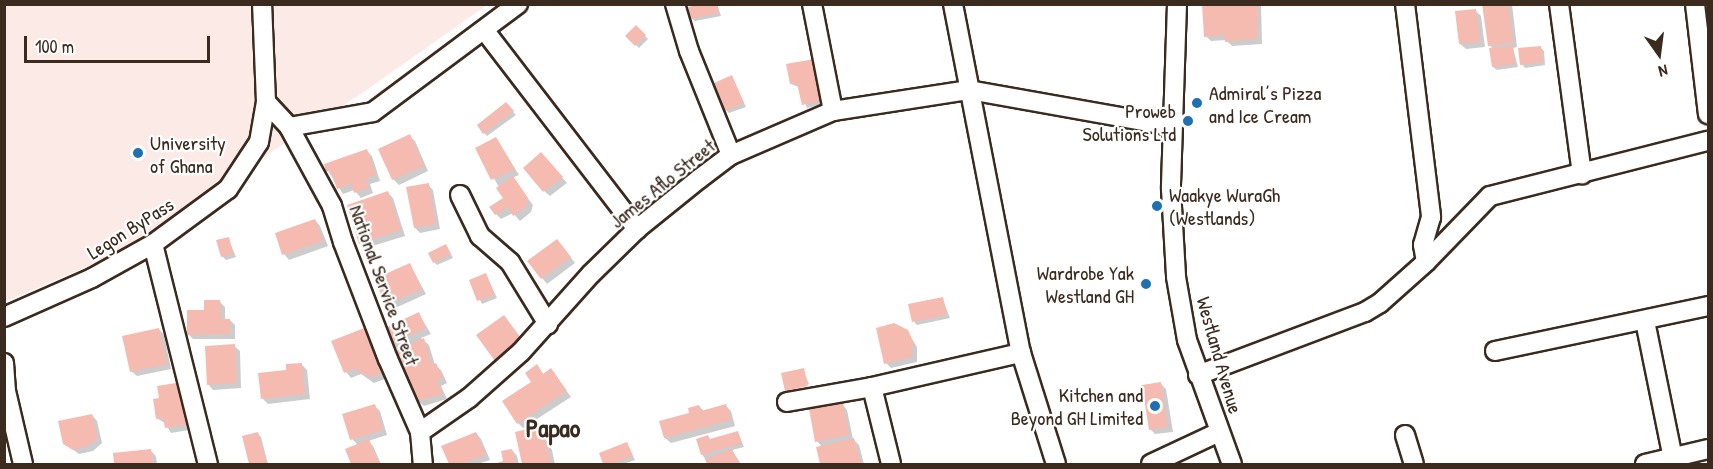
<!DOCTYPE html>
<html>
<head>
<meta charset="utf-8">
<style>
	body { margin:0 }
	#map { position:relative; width:1713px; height:469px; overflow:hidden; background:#fff; font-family:"Patrick Hand",sans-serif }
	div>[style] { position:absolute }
	.built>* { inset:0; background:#fceae7 }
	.shadow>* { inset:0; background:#0003 }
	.building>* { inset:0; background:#f5bab0 }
	.roads { filter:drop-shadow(2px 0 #3b2a1e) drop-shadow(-2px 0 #3b2a1e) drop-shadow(0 2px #3b2a1e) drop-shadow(0 -2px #3b2a1e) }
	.minor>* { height:18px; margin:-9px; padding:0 9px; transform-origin:9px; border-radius:9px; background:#fff }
	.dots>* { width:16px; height:16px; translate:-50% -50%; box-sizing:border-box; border:3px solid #fff; border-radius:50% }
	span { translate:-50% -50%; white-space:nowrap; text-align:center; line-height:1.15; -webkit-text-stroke:4.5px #fff; paint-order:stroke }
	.poi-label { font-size:20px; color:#3b2a1e }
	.left { translate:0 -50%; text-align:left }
	.right { translate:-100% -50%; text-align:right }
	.street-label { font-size:20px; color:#3b2a1e }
	.district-label { font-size:26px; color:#3b2a1e; font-weight:700 }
	.frame { position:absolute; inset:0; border:6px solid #3b2a1e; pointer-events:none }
	.north { position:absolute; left:1629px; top:24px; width:60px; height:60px; -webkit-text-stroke:4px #fff; paint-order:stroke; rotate:166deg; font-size:16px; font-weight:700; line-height:24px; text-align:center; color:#3b2a1e }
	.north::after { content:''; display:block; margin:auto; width:21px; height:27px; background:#3b2a1e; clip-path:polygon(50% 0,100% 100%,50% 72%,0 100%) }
	.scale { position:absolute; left:24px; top:36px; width:186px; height:27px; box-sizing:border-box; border:3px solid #3b2a1e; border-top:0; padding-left:8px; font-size:18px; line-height:21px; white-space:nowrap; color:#3b2a1e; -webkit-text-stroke:4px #fff; paint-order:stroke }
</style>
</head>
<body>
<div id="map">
	<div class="built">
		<i style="clip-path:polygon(5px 5px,487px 5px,365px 91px,114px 255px,5px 302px)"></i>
	</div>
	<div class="shadow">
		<i style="clip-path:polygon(717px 4px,721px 16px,695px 21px,691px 18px)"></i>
		<i style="clip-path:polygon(1261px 4px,1262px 44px,1232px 46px,1226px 40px,1211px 41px,1206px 36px,1204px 5px)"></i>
		<i style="clip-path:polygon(1484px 4px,1512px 4px,1517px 47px,1513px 48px,1518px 67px,1497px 70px,1493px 67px,1494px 49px,1489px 45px)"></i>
		<i style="clip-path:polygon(1476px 11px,1481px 16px,1485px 47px,1466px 49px,1460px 44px)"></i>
		<i style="clip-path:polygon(636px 27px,648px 39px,639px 48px,627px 36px)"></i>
		<i style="clip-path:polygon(1541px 48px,1544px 51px,1545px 65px,1525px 68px,1522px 64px)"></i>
		<i style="clip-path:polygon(788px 65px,826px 103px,807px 108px,799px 87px,791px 84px)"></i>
		<i style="clip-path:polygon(732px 77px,746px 107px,729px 113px,726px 110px)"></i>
		<i style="clip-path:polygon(506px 104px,516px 115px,487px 136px,484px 133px)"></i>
		<i style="clip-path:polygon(409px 136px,415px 141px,428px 171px,399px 185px,393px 179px)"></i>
		<i style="clip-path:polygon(496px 139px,519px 175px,512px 178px,533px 205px,531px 212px,520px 221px,513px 213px,501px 219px,496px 214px,505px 198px,477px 148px)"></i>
		<i style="clip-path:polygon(367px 151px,372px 156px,380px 181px,370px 184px,373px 193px,361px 198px,354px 190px,343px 194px,328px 171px)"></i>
		<i style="clip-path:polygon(546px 159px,567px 183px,550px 196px,544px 191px)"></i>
		<i style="clip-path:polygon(428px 185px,433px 190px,440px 229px,420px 233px,415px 228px)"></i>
		<i style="clip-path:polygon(388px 193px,393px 198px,405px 236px,366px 248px,361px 243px)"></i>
		<i style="clip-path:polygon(315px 220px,320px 226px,328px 246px,289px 260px,284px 254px)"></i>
		<i style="clip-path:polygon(228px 238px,236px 257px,226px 260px,222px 256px)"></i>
		<i style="clip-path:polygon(446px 246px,453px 258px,437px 265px,434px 262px)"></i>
		<i style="clip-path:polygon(562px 246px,575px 263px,547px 284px,529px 261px)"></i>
		<i style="clip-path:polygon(410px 265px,426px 294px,393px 309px,387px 304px)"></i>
		<i style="clip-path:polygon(486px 275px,497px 298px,482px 304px,471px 281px)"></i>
		<i style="clip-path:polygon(942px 298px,950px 318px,917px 325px,914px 322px)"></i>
		<i style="clip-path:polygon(220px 302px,225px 307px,225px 320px,230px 320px,235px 325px,235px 339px,193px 339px,188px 334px,205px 312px)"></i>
		<i style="clip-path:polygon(419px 314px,431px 334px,421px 338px,429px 345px,435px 365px,441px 370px,447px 383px,441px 386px,447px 399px,424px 406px,418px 401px,399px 351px,392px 344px)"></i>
		<i style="clip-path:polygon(159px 329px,164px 335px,171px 369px,137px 376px,131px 371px)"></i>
		<i style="clip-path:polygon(367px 329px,390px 377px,374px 383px,361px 374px,351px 378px,346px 372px,333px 342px)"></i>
		<i style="clip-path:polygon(907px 331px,917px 347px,917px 362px,891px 368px,886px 363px)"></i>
		<i style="clip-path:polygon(234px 346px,240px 351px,241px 388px,213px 390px,208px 384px)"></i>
		<i style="clip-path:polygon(301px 364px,307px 370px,310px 399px,268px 404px,263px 399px,288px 371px)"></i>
		<i style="clip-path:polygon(537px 366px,544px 375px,551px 370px,571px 397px,523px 428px,518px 423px)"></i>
		<i style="clip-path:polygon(803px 370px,809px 384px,786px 389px)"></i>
		<i style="clip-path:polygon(1161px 384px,1166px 389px,1173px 432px,1155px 434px,1150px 429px)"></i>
		<i style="clip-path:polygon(810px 387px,810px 389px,787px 392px)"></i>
		<i style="clip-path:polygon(161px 399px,195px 429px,171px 433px,165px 423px,158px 419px)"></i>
		<i style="clip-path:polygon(842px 404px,847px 410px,853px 439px,859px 445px,864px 464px,822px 464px,818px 448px,822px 447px,817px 441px)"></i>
		<i style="clip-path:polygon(374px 405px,380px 411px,387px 435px,368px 441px,373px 446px,381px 464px,353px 464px,347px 450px,358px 445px,352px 439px)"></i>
		<i style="clip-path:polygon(699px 406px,704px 411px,726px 406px,731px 411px,735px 426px,671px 443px,665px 438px,661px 422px,691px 414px)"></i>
		<i style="clip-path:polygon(92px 415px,97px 421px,102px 443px,93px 451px,79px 454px,64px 443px)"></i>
		<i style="clip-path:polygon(539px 428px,552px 450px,555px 464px,524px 464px,517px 433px)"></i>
		<i style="clip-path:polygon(476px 433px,481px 439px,490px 460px,478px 464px,450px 464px,443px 446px)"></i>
		<i style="clip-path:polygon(738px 433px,744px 447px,732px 450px,741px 464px,708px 464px,702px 454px,711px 440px)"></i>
		<i style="clip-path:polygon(258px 434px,261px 437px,268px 464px,250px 464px,244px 437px)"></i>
		<i style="clip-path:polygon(627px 444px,635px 460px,623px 464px,605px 464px,601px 454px)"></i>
		<i style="clip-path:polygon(512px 450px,517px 456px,519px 464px,496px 464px,505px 462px)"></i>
		<i style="clip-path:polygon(151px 451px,156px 456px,157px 464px,116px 464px,115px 455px)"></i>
	</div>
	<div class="building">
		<i style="clip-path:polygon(701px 4px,717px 4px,719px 13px,690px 19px,688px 7px)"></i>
		<i style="clip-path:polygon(1202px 4px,1258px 4px,1257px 39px,1225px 42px,1225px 35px,1204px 37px)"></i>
		<i style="clip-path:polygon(1482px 4px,1508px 4px,1513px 42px,1488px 46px)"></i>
		<i style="clip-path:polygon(1476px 9px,1480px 42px,1459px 44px,1455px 11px)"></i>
		<i style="clip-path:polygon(636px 25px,646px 35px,635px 46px,625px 36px)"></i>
		<i style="clip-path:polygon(1513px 45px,1515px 64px,1492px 67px,1489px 48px)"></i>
		<i style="clip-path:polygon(1541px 46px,1543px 62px,1520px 65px,1518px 48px)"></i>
		<i style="clip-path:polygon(814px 59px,824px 100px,802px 105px,797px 84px,790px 84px,786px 64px)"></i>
		<i style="clip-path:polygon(732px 75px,744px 103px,725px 111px,714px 83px)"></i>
		<i style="clip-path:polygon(506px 102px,514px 111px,483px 134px,477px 125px)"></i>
		<i style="clip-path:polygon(410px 134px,424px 166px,392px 180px,378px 149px)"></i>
		<i style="clip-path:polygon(496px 137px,515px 169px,491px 180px,475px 148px)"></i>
		<i style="clip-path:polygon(367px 149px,376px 175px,366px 179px,369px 188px,354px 193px,351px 184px,337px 189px,330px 170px,326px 172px,324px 164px)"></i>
		<i style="clip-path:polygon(541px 152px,563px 177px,543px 192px,523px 168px)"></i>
		<i style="clip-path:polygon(513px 176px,528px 198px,526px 207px,513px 216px,508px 207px,495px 215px,489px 207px,503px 198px,496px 188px)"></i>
		<i style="clip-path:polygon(429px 183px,436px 224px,414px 228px,406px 187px)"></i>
		<i style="clip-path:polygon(388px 191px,401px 230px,359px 244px,347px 205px)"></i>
		<i style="clip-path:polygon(315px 219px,323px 241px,282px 255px,275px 233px)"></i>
		<i style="clip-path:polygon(229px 237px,233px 254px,221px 257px,216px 240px)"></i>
		<i style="clip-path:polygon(557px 239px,571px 257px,541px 279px,527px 261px)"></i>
		<i style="clip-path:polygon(446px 244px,451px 254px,433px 263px,428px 253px)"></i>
		<i style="clip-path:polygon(410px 263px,422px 289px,386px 305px,374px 279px)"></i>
		<i style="clip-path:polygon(486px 273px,495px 295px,477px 301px,469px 280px)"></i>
		<i style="clip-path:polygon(943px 297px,947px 315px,912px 322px,908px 304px)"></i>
		<i style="clip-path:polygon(204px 300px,220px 300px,221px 319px,230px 319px,230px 334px,187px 335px,187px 310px,204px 310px)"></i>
		<i style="clip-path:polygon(419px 312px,426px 328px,390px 345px,383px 329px)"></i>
		<i style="clip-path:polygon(504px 315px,523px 341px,495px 361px,476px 335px)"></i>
		<i style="clip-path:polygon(894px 323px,908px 330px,913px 341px,912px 357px,884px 364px,876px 328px)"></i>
		<i style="clip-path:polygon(367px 327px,385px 372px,368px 378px,365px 372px,359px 375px,357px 368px,344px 373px,331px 341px)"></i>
		<i style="clip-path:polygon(159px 328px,167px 364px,130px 372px,122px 336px)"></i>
		<i style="clip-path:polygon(424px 338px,432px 365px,436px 363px,443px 378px,437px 380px,443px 394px,417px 401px,395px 351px)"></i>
		<i style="clip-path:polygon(235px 344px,237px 383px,207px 385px,205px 346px)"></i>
		<i style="clip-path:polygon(302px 363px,305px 394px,261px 399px,258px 373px,286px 370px,286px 364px)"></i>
		<i style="clip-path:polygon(537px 364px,543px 374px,551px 368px,567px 391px,517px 424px,502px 401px,531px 382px,525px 373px)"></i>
		<i style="clip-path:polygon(804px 368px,808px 386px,785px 391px,781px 373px)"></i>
		<i style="clip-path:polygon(182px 382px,190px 424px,165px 428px,163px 418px,156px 419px,153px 399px,159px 398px,157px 386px)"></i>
		<i style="clip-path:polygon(1161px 382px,1168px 427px,1149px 430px,1142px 385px)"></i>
		<i style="clip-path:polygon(843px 403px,849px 435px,815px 442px,809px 409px)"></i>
		<i style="clip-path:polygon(375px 404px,383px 430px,350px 440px,342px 414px)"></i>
		<i style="clip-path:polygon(726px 404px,731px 420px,664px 438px,659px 421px,689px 413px,688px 408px,699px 405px,701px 411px)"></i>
		<i style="clip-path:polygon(92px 414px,98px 438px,88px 446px,73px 450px,63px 444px,58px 421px)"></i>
		<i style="clip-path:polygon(540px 426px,551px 461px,548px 464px,522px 464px,515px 432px)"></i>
		<i style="clip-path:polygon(738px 431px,742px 443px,701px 455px,696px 439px,708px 435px,710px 439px)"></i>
		<i style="clip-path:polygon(258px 432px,267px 464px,249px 464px,242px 436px)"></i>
		<i style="clip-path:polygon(476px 432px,486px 455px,460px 464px,449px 464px,441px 446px)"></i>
		<i style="clip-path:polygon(854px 438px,861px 464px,820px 464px,816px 447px)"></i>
		<i style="clip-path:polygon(369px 439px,379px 464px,351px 464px,345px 449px)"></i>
		<i style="clip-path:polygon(627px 442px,633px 456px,612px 464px,603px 464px,599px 453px)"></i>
		<i style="clip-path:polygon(151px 449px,153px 464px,114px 464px,113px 453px)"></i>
		<i style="clip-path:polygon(512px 449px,516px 464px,493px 464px,503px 461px,501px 451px)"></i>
		<i style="clip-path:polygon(732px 449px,739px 464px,707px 464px,705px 459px)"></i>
	</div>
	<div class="roads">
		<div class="minor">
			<i style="left:675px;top:4px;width:49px;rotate:73.4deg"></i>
			<i style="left:689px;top:51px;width:112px;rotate:68deg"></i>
			<i style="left:812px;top:4px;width:109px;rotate:78.9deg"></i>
			<i style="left:953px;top:4px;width:356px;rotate:79deg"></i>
			<i style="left:1021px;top:353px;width:116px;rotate:72.5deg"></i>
			<i style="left:1177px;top:4px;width:185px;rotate:91.9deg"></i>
			<i style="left:1171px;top:189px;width:88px;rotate:86.7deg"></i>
			<i style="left:1176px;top:277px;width:64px;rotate:80.1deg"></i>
			<i style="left:1187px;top:340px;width:132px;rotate:70.1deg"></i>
			<i style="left:1405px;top:4px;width:215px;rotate:83deg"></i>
			<i style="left:1431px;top:217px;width:29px;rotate:106deg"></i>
			<i style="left:1423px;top:245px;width:17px;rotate:80deg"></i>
			<i style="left:1559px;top:4px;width:172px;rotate:82.3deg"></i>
			<i style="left:1695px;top:4px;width:111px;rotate:83.3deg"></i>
			<i style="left:485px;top:31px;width:250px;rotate:52.5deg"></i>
			<i style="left:266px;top:102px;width:34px;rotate:47deg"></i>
			<i style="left:289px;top:127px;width:90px;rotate:61.4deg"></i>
			<i style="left:332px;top:206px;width:38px;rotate:73deg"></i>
			<i style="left:343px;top:242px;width:125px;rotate:69deg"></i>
			<i style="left:388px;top:359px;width:80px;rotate:66.3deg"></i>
			<i style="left:420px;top:432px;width:32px;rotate:85deg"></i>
			<i style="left:289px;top:127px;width:85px;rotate:-10.1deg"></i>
			<i style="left:373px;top:112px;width:181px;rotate:-36.7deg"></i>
			<i style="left:460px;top:195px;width:46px;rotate:64deg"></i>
			<i style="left:480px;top:236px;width:40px;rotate:41deg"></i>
			<i style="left:510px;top:262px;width:73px;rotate:58.5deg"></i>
			<i style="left:153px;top:244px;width:227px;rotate:76deg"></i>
			<i style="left:4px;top:317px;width:96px;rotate:-23.9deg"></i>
			<i style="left:92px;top:278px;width:70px;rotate:-29.1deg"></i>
			<i style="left:153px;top:244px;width:93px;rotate:-36.3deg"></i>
			<i style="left:228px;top:189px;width:56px;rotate:-56.6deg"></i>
			<i style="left:259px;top:142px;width:41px;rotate:-80.1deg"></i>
			<i style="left:266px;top:102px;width:98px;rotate:-92.3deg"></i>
			<i style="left:1645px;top:321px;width:146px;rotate:78.5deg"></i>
			<i style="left:1495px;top:351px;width:218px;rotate:-11.9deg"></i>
			<i style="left:4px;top:363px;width:28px;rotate:86deg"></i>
			<i style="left:6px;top:391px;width:75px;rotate:76.9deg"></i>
			<i style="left:1198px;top:375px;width:178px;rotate:-20.7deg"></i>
			<i style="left:1365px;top:312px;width:17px;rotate:-31deg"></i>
			<i style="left:1380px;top:303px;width:62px;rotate:-41.7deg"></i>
			<i style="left:1426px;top:262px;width:92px;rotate:-45.9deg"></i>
			<i style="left:1490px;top:196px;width:225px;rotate:-14.2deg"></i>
			<i style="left:872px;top:387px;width:79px;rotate:76.1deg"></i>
			<i style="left:787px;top:402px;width:86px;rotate:-10deg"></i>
			<i style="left:872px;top:387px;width:153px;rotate:-12.9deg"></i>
			<i style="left:420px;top:432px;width:60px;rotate:-34.8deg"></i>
			<i style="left:469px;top:398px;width:69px;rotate:-41.5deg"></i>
			<i style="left:521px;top:352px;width:105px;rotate:-48.1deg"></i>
			<i style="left:591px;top:274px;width:64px;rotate:-44.4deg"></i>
			<i style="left:637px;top:229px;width:80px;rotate:-38.9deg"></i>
			<i style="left:699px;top:179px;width:40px;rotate:-37deg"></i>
			<i style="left:731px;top:155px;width:111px;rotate:-23.3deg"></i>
			<i style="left:833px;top:111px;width:138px;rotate:-8.8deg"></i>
			<i style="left:969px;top:90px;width:206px;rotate:10.1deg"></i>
			<i style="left:1405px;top:435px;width:30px;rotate:73deg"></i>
			<i style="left:1151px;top:464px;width:75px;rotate:-25.2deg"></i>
			<i style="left:1645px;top:464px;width:65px;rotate:-13.4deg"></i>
		</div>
	</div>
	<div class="dots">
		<i style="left:1197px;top:103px;background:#1f6fb2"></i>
		<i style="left:1188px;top:121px;background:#1f6fb2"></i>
		<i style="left:138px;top:153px;background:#1f6fb2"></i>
		<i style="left:1157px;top:206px;background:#1f6fb2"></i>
		<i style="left:1146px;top:284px;background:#1f6fb2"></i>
		<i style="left:1155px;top:406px;background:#1f6fb2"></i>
	</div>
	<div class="poi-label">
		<span class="left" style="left:1209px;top:104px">Admiral’s Pizza<br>and Ice Cream</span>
		<span class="right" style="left:1176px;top:122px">Proweb<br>Solutions Ltd</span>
		<span class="left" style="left:150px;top:154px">University<br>of Ghana</span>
		<span class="left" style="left:1169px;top:206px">Waakye WuraGh<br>(Westlands)</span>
		<span class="right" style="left:1134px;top:284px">Wardrobe Yak<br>Westland GH</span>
		<span class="right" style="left:1143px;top:406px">Kitchen and<br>Beyond GH Limited</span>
	</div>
	<div class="street-label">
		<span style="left:662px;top:183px;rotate:-39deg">James Aflo Street</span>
		<span style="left:130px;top:228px;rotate:-32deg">Legon ByPass</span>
		<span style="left:385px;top:285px;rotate:70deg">National Service Street</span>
		<span style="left:1220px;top:355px;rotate:74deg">Westland Avenue</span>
	</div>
	<div class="district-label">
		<span style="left:553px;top:428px">Papao</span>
	</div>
	<div class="frame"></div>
	<div class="north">N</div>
	<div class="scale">100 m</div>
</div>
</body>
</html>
